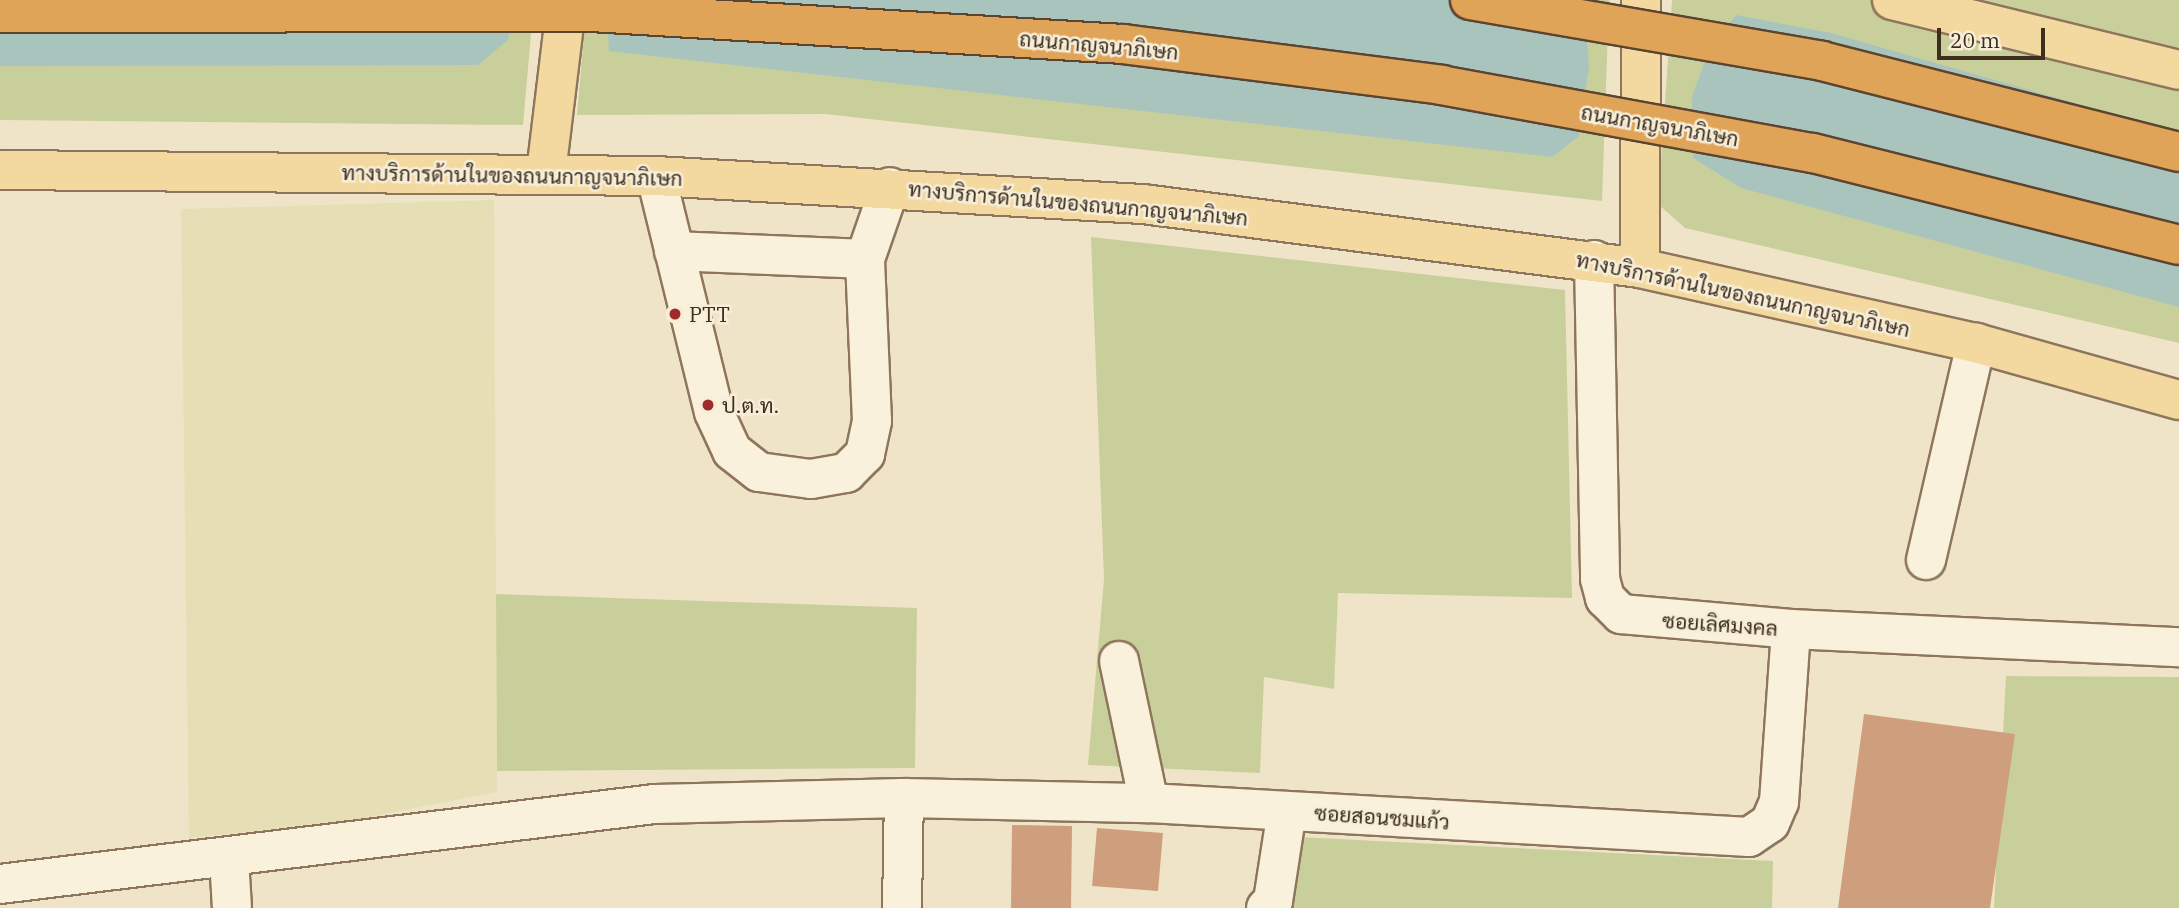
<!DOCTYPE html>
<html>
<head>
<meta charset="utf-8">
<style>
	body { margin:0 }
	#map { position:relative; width:2179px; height:908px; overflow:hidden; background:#f0e4c8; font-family:"IBM Plex Serif",Sarabun,serif }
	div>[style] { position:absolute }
	.farmland>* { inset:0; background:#e6deb5 }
	.green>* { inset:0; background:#c9cf9b }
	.water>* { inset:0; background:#a9c4bc }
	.building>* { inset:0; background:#cf9f7d }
	.roads { filter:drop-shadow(2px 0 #8d765c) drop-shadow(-2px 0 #8d765c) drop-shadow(0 2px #8d765c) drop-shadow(0 -2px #8d765c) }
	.minor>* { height:38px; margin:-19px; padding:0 19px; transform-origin:19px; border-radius:19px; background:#faf1dc }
	.major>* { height:38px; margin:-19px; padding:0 19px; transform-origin:19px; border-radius:19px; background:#f3d9a0 }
	.bridges { filter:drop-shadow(2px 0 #5b4430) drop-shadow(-2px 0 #5b4430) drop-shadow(0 2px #5b4430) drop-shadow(0 -2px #5b4430) }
	.highway-bridge>* { height:38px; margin:-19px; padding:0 19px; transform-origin:19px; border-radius:19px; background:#e0a458 }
	.dots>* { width:19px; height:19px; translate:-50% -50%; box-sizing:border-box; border:4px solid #f7eed8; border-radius:50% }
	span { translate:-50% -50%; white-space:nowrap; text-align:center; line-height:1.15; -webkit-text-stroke:5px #f7eed8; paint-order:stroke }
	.street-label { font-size:21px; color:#3d2e20 }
	.poi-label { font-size:21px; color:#3d2e20 }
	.left { translate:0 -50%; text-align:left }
	.scale { position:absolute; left:1937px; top:28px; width:108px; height:32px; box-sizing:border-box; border:4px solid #3d2e20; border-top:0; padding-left:9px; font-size:21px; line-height:24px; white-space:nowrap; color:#3d2e20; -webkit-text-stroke:5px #f7eed8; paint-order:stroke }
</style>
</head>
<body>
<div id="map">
	<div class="farmland">
		<i style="clip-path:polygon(494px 200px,497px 792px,354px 820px,189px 838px,181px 209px)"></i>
	</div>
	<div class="green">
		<i style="clip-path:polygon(0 0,534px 0,523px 125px,0 120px)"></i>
		<i style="clip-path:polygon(587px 0,1609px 0,1602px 201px,825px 114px,577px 115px)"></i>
		<i style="clip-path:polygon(1672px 0,2179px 0,2179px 343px,1685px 228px,1658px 204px)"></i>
		<i style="clip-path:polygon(1091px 237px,1565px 290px,1572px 598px,1338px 593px,1334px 689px,1264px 677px,1260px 773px,1088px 765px,1104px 579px)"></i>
		<i style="clip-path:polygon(496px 594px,917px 608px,915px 768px,497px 771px)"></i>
		<i style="clip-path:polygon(2006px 676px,2179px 677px,2179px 908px,1994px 908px)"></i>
		<i style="clip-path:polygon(1298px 837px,1773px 861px,1772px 908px,1293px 908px)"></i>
	</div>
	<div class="water">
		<i style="clip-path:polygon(0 0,516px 0,508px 40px,478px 65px,0 66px)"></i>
		<i style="clip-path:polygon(606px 0,1584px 0,1589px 66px,1579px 136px,1552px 157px,609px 51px)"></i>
		<i style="clip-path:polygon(1736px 15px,1831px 33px,2179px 133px,2179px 307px,1741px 188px,1693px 158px,1692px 97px,1708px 52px)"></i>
	</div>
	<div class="building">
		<i style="clip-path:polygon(1864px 714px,2015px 734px,1990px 908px,1838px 908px)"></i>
		<i style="clip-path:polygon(1012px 825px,1072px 826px,1071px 908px,1011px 908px)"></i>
		<i style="clip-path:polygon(1097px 828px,1163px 833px,1158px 891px,1092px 886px)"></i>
	</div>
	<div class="roads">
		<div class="minor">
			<i style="left:656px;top:176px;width:243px;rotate:76.2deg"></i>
			<i style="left:714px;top:412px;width:43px;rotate:65.2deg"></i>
			<i style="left:732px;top:451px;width:34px;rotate:38deg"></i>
			<i style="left:759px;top:472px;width:52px;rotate:7.7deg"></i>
			<i style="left:811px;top:479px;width:36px;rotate:-10deg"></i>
			<i style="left:846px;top:473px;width:27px;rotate:-45deg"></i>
			<i style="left:865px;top:454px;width:34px;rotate:-78deg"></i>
			<i style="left:872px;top:421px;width:162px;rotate:-92.5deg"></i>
			<i style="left:865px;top:259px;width:76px;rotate:-70.9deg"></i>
			<i style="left:674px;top:251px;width:191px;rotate:2.4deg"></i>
			<i style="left:1594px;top:260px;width:319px;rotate:88.9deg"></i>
			<i style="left:1600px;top:579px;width:20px;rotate:75deg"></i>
			<i style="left:1605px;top:598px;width:23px;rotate:45deg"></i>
			<i style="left:1621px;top:614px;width:171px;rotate:5deg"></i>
			<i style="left:1791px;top:629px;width:388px;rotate:2.7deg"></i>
			<i style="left:1926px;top:560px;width:223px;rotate:-77deg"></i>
			<i style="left:1119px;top:661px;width:145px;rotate:78.1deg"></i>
			<i style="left:229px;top:859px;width:49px;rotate:86.5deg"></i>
			<i style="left:0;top:884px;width:659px;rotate:-6.97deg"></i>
			<i style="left:654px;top:804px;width:250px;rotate:-1.4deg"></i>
			<i style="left:902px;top:908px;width:110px;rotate:-89deg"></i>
			<i style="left:904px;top:798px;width:245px;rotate:1.2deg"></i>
			<i style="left:1149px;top:803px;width:601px;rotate:3.24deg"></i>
			<i style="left:1749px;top:837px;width:25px;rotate:-34deg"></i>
			<i style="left:1770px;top:823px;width:23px;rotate:-67deg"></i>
			<i style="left:1779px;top:802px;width:173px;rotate:-86deg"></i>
			<i style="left:1266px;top:908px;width:10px;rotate:-45deg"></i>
			<i style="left:1273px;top:901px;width:91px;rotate:-81.2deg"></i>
		</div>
		<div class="major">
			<i style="left:1892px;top:0;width:295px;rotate:13.7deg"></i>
			<i style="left:0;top:170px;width:656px;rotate:0.52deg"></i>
			<i style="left:656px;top:176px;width:488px;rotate:3.3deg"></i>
			<i style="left:1143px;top:204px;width:501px;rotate:7.34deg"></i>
			<i style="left:1640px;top:268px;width:344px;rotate:12.6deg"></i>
			<i style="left:1976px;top:343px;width:211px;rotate:15.7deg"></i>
			<i style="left:546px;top:173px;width:174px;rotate:-83.1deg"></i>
			<i style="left:1640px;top:268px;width:268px;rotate:-89.8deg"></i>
		</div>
	</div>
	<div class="bridges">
		<div class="highway-bridge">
			<i style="left:1470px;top:0;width:357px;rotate:9.8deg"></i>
			<i style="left:1822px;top:61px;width:368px;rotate:14.3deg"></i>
			<i style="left:0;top:13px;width:591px;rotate:-0.1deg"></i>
			<i style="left:591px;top:12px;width:533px;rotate:3.44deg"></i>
			<i style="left:1123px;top:44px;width:321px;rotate:7.3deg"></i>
			<i style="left:1441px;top:85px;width:378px;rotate:10.4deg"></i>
			<i style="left:1813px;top:153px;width:377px;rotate:14.1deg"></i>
		</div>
	</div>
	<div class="dots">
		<i style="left:675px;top:314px;background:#9e2a2b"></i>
		<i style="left:708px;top:405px;background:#9e2a2b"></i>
	</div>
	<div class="street-label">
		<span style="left:1099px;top:45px;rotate:5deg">ถนนกาญจนาภิเษก</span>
		<span style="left:1660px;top:125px;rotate:10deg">ถนนกาญจนาภิเษก</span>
		<span style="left:512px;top:175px;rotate:1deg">ทางบริการด้านในของถนนกาญจนาภิเษก</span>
		<span style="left:1078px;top:203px;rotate:5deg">ทางบริการด้านในของถนนกาญจนาภิเษก</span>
		<span style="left:1743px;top:294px;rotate:12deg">ทางบริการด้านในของถนนกาญจนาภิเษก</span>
		<span style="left:1720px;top:624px;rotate:4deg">ซอยเลิศมงคล</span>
		<span style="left:1382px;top:817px;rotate:4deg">ซอยสอนชมแก้ว</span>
	</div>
	<div class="poi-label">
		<span class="left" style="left:689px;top:314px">PTT</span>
		<span class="left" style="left:722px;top:405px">ป.ต.ท.</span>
	</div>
	<div class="scale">20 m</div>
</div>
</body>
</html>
